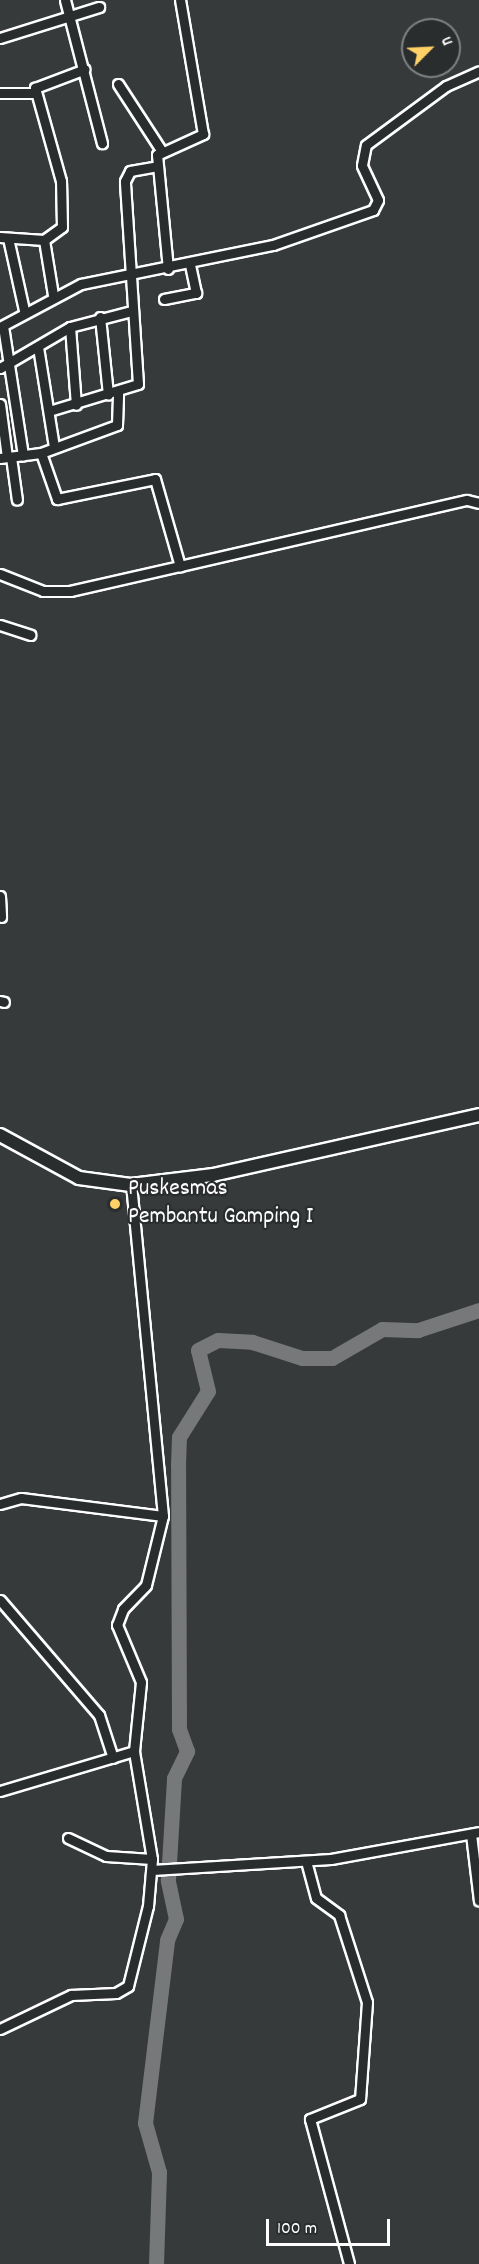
<!DOCTYPE html>
<html>
<head>
<meta charset="utf-8">
<style>
	body { margin:0 }
	#map { position:relative; width:479px; height:2264px; overflow:hidden; background:#373a3b; font-family:Dekko,sans-serif }
	div>[style] { position:absolute }
	.river>* { height:15px; margin:-7.5px; padding:0 7.5px; transform-origin:7.5px; border-radius:7.5px; background:#767879 }
	.roads { filter:drop-shadow(2px 0 #fff) drop-shadow(-2px 0 #fff) drop-shadow(0 2px #fff) drop-shadow(0 -2px #fff) }
	.minor>* { height:9px; margin:-4.5px; padding:0 4.5px; transform-origin:4.5px; border-radius:4.5px; background:#2a2d2e }
	.tertiary>* { height:12px; margin:-6px; padding:0 6px; transform-origin:6px; border-radius:6px; background:#2a2d2e }
	.dots>* { width:16px; height:16px; translate:-50% -50%; box-sizing:border-box; border:3px solid #2a2d2e; border-radius:50% }
	span { translate:-50% -50%; white-space:nowrap; text-align:center; line-height:1.15; -webkit-text-stroke:4.5px #2a2d2e; paint-order:stroke }
	.poi-label { font-size:24px; color:#fff }
	.left { translate:0 -50%; text-align:left }
	.north { position:absolute; left:401px; top:18px; width:60px; height:60px; box-sizing:border-box; background:#2a2d2e; border:2px solid #7f8182; border-radius:50%; rotate:66deg; font-size:16px; font-weight:700; line-height:24px; text-align:center; color:#fff }
	.north::after { content:''; display:block; margin:auto; width:21px; height:27px; background:#ffd166; clip-path:polygon(50% 0,100% 100%,50% 72%,0 100%) }
	.scale { position:absolute; left:266px; top:2219px; width:124px; height:27px; box-sizing:border-box; border:3px solid #fff; border-top:0; padding-left:8px; font-size:18px; line-height:21px; white-space:nowrap; color:#fff; -webkit-text-stroke:4px #2a2d2e; paint-order:stroke }
</style>
</head>
<body>
<div id="map">
	<div class="river">
		<i style="left:156px;top:2264px;width:92px;rotate:-88.1deg"></i>
		<i style="left:159px;top:2172px;width:51px;rotate:-105.9deg"></i>
		<i style="left:145px;top:2123px;width:184px;rotate:-83.1deg"></i>
		<i style="left:167px;top:1940px;width:23px;rotate:-67deg"></i>
		<i style="left:176px;top:1919px;width:40px;rotate:-102deg"></i>
		<i style="left:168px;top:1880px;width:102px;rotate:-86.6deg"></i>
		<i style="left:174px;top:1778px;width:30px;rotate:-64deg"></i>
		<i style="left:187px;top:1751px;width:23px;rotate:-110deg"></i>
		<i style="left:179px;top:1729px;width:264px;rotate:-90.2deg"></i>
		<i style="left:178px;top:1465px;width:28px;rotate:-88deg"></i>
		<i style="left:179px;top:1437px;width:54px;rotate:-57.8deg"></i>
		<i style="left:208px;top:1391px;width:42px;rotate:-103.7deg"></i>
		<i style="left:198px;top:1350px;width:22px;rotate:-27deg"></i>
		<i style="left:218px;top:1340px;width:34px;rotate:3deg"></i>
		<i style="left:252px;top:1342px;width:52px;rotate:17.7deg"></i>
		<i style="left:302px;top:1358px;width:30px"></i>
		<i style="left:332px;top:1358px;width:58px;rotate:-30.1deg"></i>
		<i style="left:382px;top:1329px;width:36px;rotate:2deg"></i>
		<i style="left:418px;top:1330px;width:64px;rotate:-18.2deg"></i>
	</div>
	<div class="roads">
		<div class="minor">
			<i style="left:65px;top:0;width:148px;rotate:75.5deg"></i>
			<i style="left:0;top:38px;width:104px;rotate:-17.4deg"></i>
			<i style="left:118px;top:84px;width:79px;rotate:56.9deg"></i>
			<i style="left:0;top:93px;width:35px"></i>
			<i style="left:0;top:237px;width:44px;rotate:3.9deg"></i>
			<i style="left:44px;top:240px;width:22px;rotate:-36deg"></i>
			<i style="left:62px;top:227px;width:46px;rotate:-91.2deg"></i>
			<i style="left:61px;top:181px;width:97px;rotate:-105.6deg"></i>
			<i style="left:35px;top:88px;width:53px;rotate:-20.8deg"></i>
			<i style="left:8px;top:238px;width:74px;rotate:77.5deg"></i>
			<i style="left:44px;top:240px;width:56px;rotate:80.7deg"></i>
			<i style="left:168px;top:269px;width:115px;rotate:-95.5deg"></i>
			<i style="left:157px;top:155px;width:51px;rotate:-24.5deg"></i>
			<i style="left:203px;top:134px;width:136px;rotate:-99.7deg"></i>
			<i style="left:164px;top:299px;width:33px;rotate:-11deg"></i>
			<i style="left:196px;top:293px;width:29px;rotate:-102deg"></i>
			<i style="left:100px;top:317px;width:78px;rotate:84.1deg"></i>
			<i style="left:3px;top:326px;width:131px;rotate:81.2deg"></i>
			<i style="left:0;top:327px;width:92px;rotate:-28deg"></i>
			<i style="left:81px;top:284px;width:196px;rotate:-11.5deg"></i>
			<i style="left:273px;top:245px;width:106px;rotate:-19.3deg"></i>
			<i style="left:373px;top:210px;width:11px;rotate:-63deg"></i>
			<i style="left:378px;top:200px;width:38px;rotate:-115deg"></i>
			<i style="left:362px;top:165px;width:20px;rotate:-79deg"></i>
			<i style="left:366px;top:145px;width:99px;rotate:-36.4deg"></i>
			<i style="left:446px;top:86px;width:36px;rotate:-24deg"></i>
			<i style="left:70px;top:327px;width:78px;rotate:85.6deg"></i>
			<i style="left:38px;top:347px;width:101px;rotate:80.9deg"></i>
			<i style="left:0;top:368px;width:81px;rotate:-30.4deg"></i>
			<i style="left:70px;top:327px;width:64px;rotate:-14.5deg"></i>
			<i style="left:0;top:404px;width:53px;rotate:82.5deg"></i>
			<i style="left:49px;top:411px;width:93px;rotate:-16.9deg"></i>
			<i style="left:138px;top:384px;width:203px;rotate:-93.7deg"></i>
			<i style="left:125px;top:181px;width:11px;rotate:-63deg"></i>
			<i style="left:130px;top:171px;width:28px;rotate:-10deg"></i>
			<i style="left:41px;top:453px;width:49px;rotate:70.8deg"></i>
			<i style="left:57px;top:499px;width:100px;rotate:-11.5deg"></i>
			<i style="left:155px;top:479px;width:91px;rotate:74deg"></i>
			<i style="left:180px;top:566px;width:294px;rotate:-13deg"></i>
			<i style="left:467px;top:500px;width:12px;rotate:14deg"></i>
			<i style="left:11px;top:457px;width:43px;rotate:82.1deg"></i>
			<i style="left:0;top:458px;width:41px;rotate:-7deg"></i>
			<i style="left:41px;top:453px;width:81px;rotate:-20.2deg"></i>
			<i style="left:117px;top:425px;width:31px;rotate:-88deg"></i>
			<i style="left:0;top:574px;width:46px;rotate:21.6deg"></i>
			<i style="left:43px;top:591px;width:27px"></i>
			<i style="left:70px;top:591px;width:113px;rotate:-12.8deg"></i>
			<i style="left:0;top:625px;width:32px;rotate:18deg"></i>
			<i style="left:0;top:896px;width:21px;rotate:87deg"></i>
			<i style="left:0;top:1001px;width:4px;rotate:14deg"></i>
			<i style="left:0;top:1504px;width:22px;rotate:-16deg"></i>
			<i style="left:21px;top:1498px;width:143px;rotate:7.2deg"></i>
			<i style="left:0;top:1600px;width:152px;rotate:49.3deg"></i>
			<i style="left:99px;top:1715px;width:45px;rotate:72deg"></i>
			<i style="left:0;top:1791px;width:140px;rotate:-16.6deg"></i>
			<i style="left:471px;top:1834px;width:67px;rotate:83.2deg"></i>
			<i style="left:68px;top:1838px;width:42px;rotate:25.3deg"></i>
			<i style="left:106px;top:1856px;width:46px;rotate:3.7deg"></i>
			<i style="left:306px;top:1861px;width:38px;rotate:75deg"></i>
			<i style="left:316px;top:1898px;width:29px;rotate:36deg"></i>
			<i style="left:339px;top:1915px;width:91px;rotate:72.2deg"></i>
			<i style="left:367px;top:2002px;width:97px;rotate:94.1deg"></i>
			<i style="left:360px;top:2099px;width:54px;rotate:158.2deg"></i>
			<i style="left:310px;top:2119px;width:150px;rotate:74.9deg"></i>
			<i style="left:152px;top:1870px;width:179px;rotate:-3.5deg"></i>
			<i style="left:331px;top:1859px;width:150px;rotate:-10.3deg"></i>
			<i style="left:0;top:2029px;width:79px;rotate:-25.6deg"></i>
			<i style="left:71px;top:1995px;width:45px;rotate:-2.5deg"></i>
			<i style="left:116px;top:1993px;width:14px;rotate:-30deg"></i>
			<i style="left:128px;top:1986px;width:82px;rotate:-76deg"></i>
			<i style="left:148px;top:1906px;width:47px;rotate:-85.1deg"></i>
			<i style="left:152px;top:1859px;width:109px;rotate:-99.5deg"></i>
			<i style="left:134px;top:1751px;width:69px;rotate:-84.2deg"></i>
			<i style="left:141px;top:1682px;width:62px;rotate:-112.8deg"></i>
			<i style="left:117px;top:1625px;width:17px;rotate:-69deg"></i>
			<i style="left:123px;top:1609px;width:33px;rotate:-46deg"></i>
			<i style="left:146px;top:1585px;width:71px;rotate:-76.2deg"></i>
			<i style="left:163px;top:1516px;width:333px;rotate:-95.5deg"></i>
		</div>
		<div class="tertiary">
			<i style="left:0;top:1135px;width:90px;rotate:28.6deg"></i>
			<i style="left:79px;top:1178px;width:52px;rotate:7.7deg"></i>
			<i style="left:131px;top:1185px;width:83px;rotate:-7deg"></i>
			<i style="left:213px;top:1175px;width:273px;rotate:-12.7deg"></i>
		</div>
	</div>
	<div class="dots">
		<i style="left:115px;top:1204px;background:#ffd166"></i>
	</div>
	<div class="poi-label">
		<span class="left" style="left:128px;top:1204px">Puskesmas<br>Pembantu Gamping I</span>
	</div>
	<div class="north">U</div>
	<div class="scale">100 m</div>
</div>
</body>
</html>
